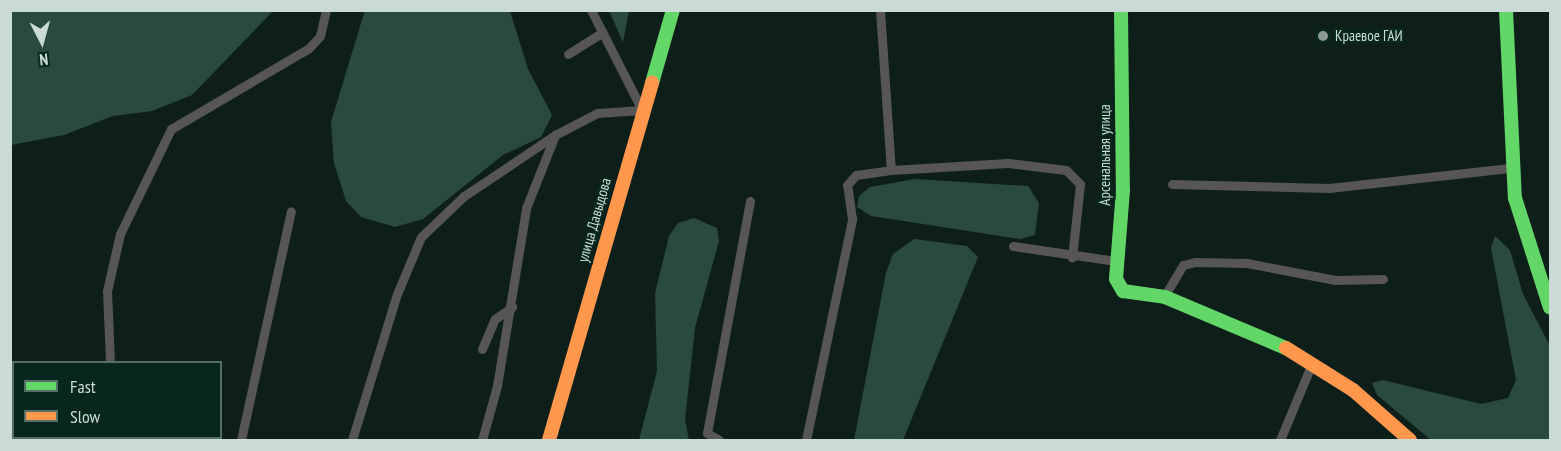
<!DOCTYPE html>
<html>
<head>
<meta charset="utf-8">
<style>
	body { margin:0 }
	#map { position:relative; width:1561px; height:451px; overflow:hidden; background:#0e1f1a; font-family:"PT Sans Narrow",sans-serif }
	div>[style] { position:absolute }
	.green>* { inset:0; background:#2a4940 }
	.lane>* { height:9px; margin:-4.5px; padding:0 4.5px; transform-origin:4.5px; border-radius:4.5px; background:#575555 }
	.fast>* { height:14px; margin:-7px; padding:0 7px; transform-origin:7px; border-radius:7px; background:#63d668 }
	.slow>* { height:14px; margin:-7px; padding:0 7px; transform-origin:7px; border-radius:7px; background:#ff974d }
	.dots>* { width:16px; height:16px; translate:-50% -50%; box-sizing:border-box; border:3px solid #07261e; border-radius:50% }
	span { translate:-50% -50%; white-space:nowrap; text-align:center; line-height:1.15; -webkit-text-stroke:5px #07261e; paint-order:stroke }
	.poi-label { font-size:15px; color:#cadbd5 }
	.left { translate:0 -50%; text-align:left }
	.street-label { font-size:15px; color:#cadbd5 }
	.frame { position:absolute; inset:0; border:12px solid #cadbd5; pointer-events:none }
	.legend { position:absolute; left:12px; top:361px; width:210px; height:78px; box-sizing:border-box; background:#07261e; border:2px solid #556e67; margin:0; padding:8px 10px; list-style:none; font-size:18px; color:#cadbd5 }
	.legend li { display:flex; align-items:center; gap:12px; height:30px }
	.legend b { width:30px; border:2px solid #556e67 }
	.north { position:absolute; left:12px; top:12px; width:60px; height:60px; -webkit-text-stroke:4px #07261e; paint-order:stroke; rotate:174deg; font-size:16px; font-weight:700; line-height:24px; text-align:center; color:#cadbd5 }
	.north::after { content:''; display:block; margin:auto; width:21px; height:27px; background:#cadbd5; clip-path:polygon(50% 0,100% 100%,50% 72%,0 100%) }
</style>
</head>
<body>
<div id="map">
	<div class="green">
		<i style="clip-path:polygon(365px 10px,510px 11px,528px 69px,552px 115px,541px 137px,503px 155px,423px 219px,395px 227px,361px 217px,346px 201px,334px 163px,331px 122px)"></i>
		<i style="clip-path:polygon(10px 11px,11px 10px,273px 11px,192px 95px,152px 111px,113px 116px,64px 135px,11px 145px)"></i>
		<i style="clip-path:polygon(609px 11px,629px 11px,623px 42px)"></i>
		<i style="clip-path:polygon(915px 179px,1028px 186px,1039px 203px,1035px 235px,1020px 239px,871px 216px,857px 207px,859px 196px,870px 187px)"></i>
		<i style="clip-path:polygon(694px 218px,717px 228px,719px 241px,695px 328px,685px 420px,689px 440px,639px 440px,657px 371px,655px 293px,669px 236px,678px 223px)"></i>
		<i style="clip-path:polygon(1495px 236px,1510px 250px,1523px 294px,1550px 346px,1550px 440px,1431px 440px,1377px 395px,1372px 383px,1383px 380px,1481px 404px,1508px 398px,1516px 380px,1491px 248px)"></i>
		<i style="clip-path:polygon(914px 239px,967px 246px,978px 257px,903px 440px,854px 440px,886px 273px,893px 254px)"></i>
	</div>
	<div class="lane">
		<i style="left:880px;top:10px;width:160px;rotate:86.1deg"></i>
		<i style="left:891px;top:170px;width:117px;rotate:-3.4deg"></i>
		<i style="left:1008px;top:163px;width:58px;rotate:6.9deg"></i>
		<i style="left:1066px;top:170px;width:20px;rotate:45deg"></i>
		<i style="left:1080px;top:184px;width:74px;rotate:96.2deg"></i>
		<i style="left:568px;top:54px;width:41px;rotate:-32.2deg"></i>
		<i style="left:1172px;top:184px;width:157px;rotate:1.5deg"></i>
		<i style="left:1329px;top:188px;width:182px;rotate:-6.3deg"></i>
		<i style="left:1013px;top:246px;width:104px;rotate:8.3deg"></i>
		<i style="left:1165px;top:295px;width:35px;rotate:-59deg"></i>
		<i style="left:1183px;top:265px;width:12px;rotate:-14deg"></i>
		<i style="left:1195px;top:262px;width:52px;rotate:1.1deg"></i>
		<i style="left:1247px;top:263px;width:90px;rotate:10.9deg"></i>
		<i style="left:1335px;top:280px;width:48px;rotate:-1.2deg"></i>
		<i style="left:482px;top:349px;width:33px;rotate:-67deg"></i>
		<i style="left:495px;top:319px;width:21px;rotate:-35deg"></i>
		<i style="left:110px;top:362px;width:71px;rotate:-92.4deg"></i>
		<i style="left:107px;top:291px;width:58px;rotate:-77.2deg"></i>
		<i style="left:120px;top:234px;width:117px;rotate:-64.1deg"></i>
		<i style="left:171px;top:129px;width:160px;rotate:-30.4deg"></i>
		<i style="left:309px;top:48px;width:16px;rotate:-47deg"></i>
		<i style="left:320px;top:36px;width:27px;rotate:-77deg"></i>
		<i style="left:156px;top:438px;width:4px;rotate:34deg"></i>
		<i style="left:241px;top:440px;width:234px;rotate:-77.7deg"></i>
		<i style="left:352px;top:440px;width:153px;rotate:-72.9deg"></i>
		<i style="left:397px;top:294px;width:62px;rotate:-67.2deg"></i>
		<i style="left:421px;top:237px;width:59px;rotate:-43.6deg"></i>
		<i style="left:464px;top:196px;width:110px;rotate:-33.8deg"></i>
		<i style="left:555px;top:135px;width:47px;rotate:-27.6deg"></i>
		<i style="left:597px;top:113px;width:45px;rotate:-3.8deg"></i>
		<i style="left:642px;top:110px;width:112px;rotate:-117deg"></i>
		<i style="left:482px;top:440px;width:56px;rotate:-74.5deg"></i>
		<i style="left:497px;top:386px;width:180px;rotate:-80.7deg"></i>
		<i style="left:526px;top:208px;width:79px;rotate:-68.3deg"></i>
		<i style="left:719px;top:440px;width:14px;rotate:-150deg"></i>
		<i style="left:707px;top:433px;width:236px;rotate:-79.5deg"></i>
		<i style="left:806px;top:440px;width:226px;rotate:-78.2deg"></i>
		<i style="left:852px;top:219px;width:34px;rotate:-98deg"></i>
		<i style="left:847px;top:185px;width:13px;rotate:-48deg"></i>
		<i style="left:856px;top:175px;width:35px;rotate:-8deg"></i>
		<i style="left:1280px;top:440px;width:78px;rotate:-67.4deg"></i>
	</div>
	<div class="fast">
		<i style="left:1121px;top:10px;width:180px;rotate:89.4deg"></i>
		<i style="left:1123px;top:190px;width:89px;rotate:94.5deg"></i>
		<i style="left:1116px;top:279px;width:14px;rotate:60deg"></i>
		<i style="left:1123px;top:291px;width:42px;rotate:8.1deg"></i>
		<i style="left:1165px;top:297px;width:131px;rotate:22.9deg"></i>
		<i style="left:1506px;top:10px;width:188px;rotate:87.3deg"></i>
		<i style="left:1515px;top:198px;width:115px;rotate:72.3deg"></i>
		<i style="left:652px;top:83px;width:76px;rotate:-74deg"></i>
	</div>
	<div class="slow">
		<i style="left:1286px;top:348px;width:79px;rotate:32.1deg"></i>
		<i style="left:1353px;top:390px;width:76px;rotate:41.3deg"></i>
		<i style="left:549px;top:440px;width:372px;rotate:-73.9deg"></i>
	</div>
	<div class="dots">
		<i style="left:1323px;top:36px;background:#889994"></i>
	</div>
	<div class="poi-label">
		<span class="left" style="left:1335px;top:36px">Краевое ГАИ</span>
	</div>
	<div class="street-label">
		<span style="left:1105px;top:155px;rotate:-90deg">Арсенальная улица</span>
		<span style="left:594px;top:220px;rotate:-74deg">улица Давыдова</span>
	</div>
	<div class="frame"></div>
	<ul class="legend">
	<li><b style="height:8px;background:#63d668"></b>Fast</li>
	<li><b style="height:8px;background:#ff974d"></b>Slow</li>
	</ul>
	<div class="north">N</div>
</div>
</body>
</html>
